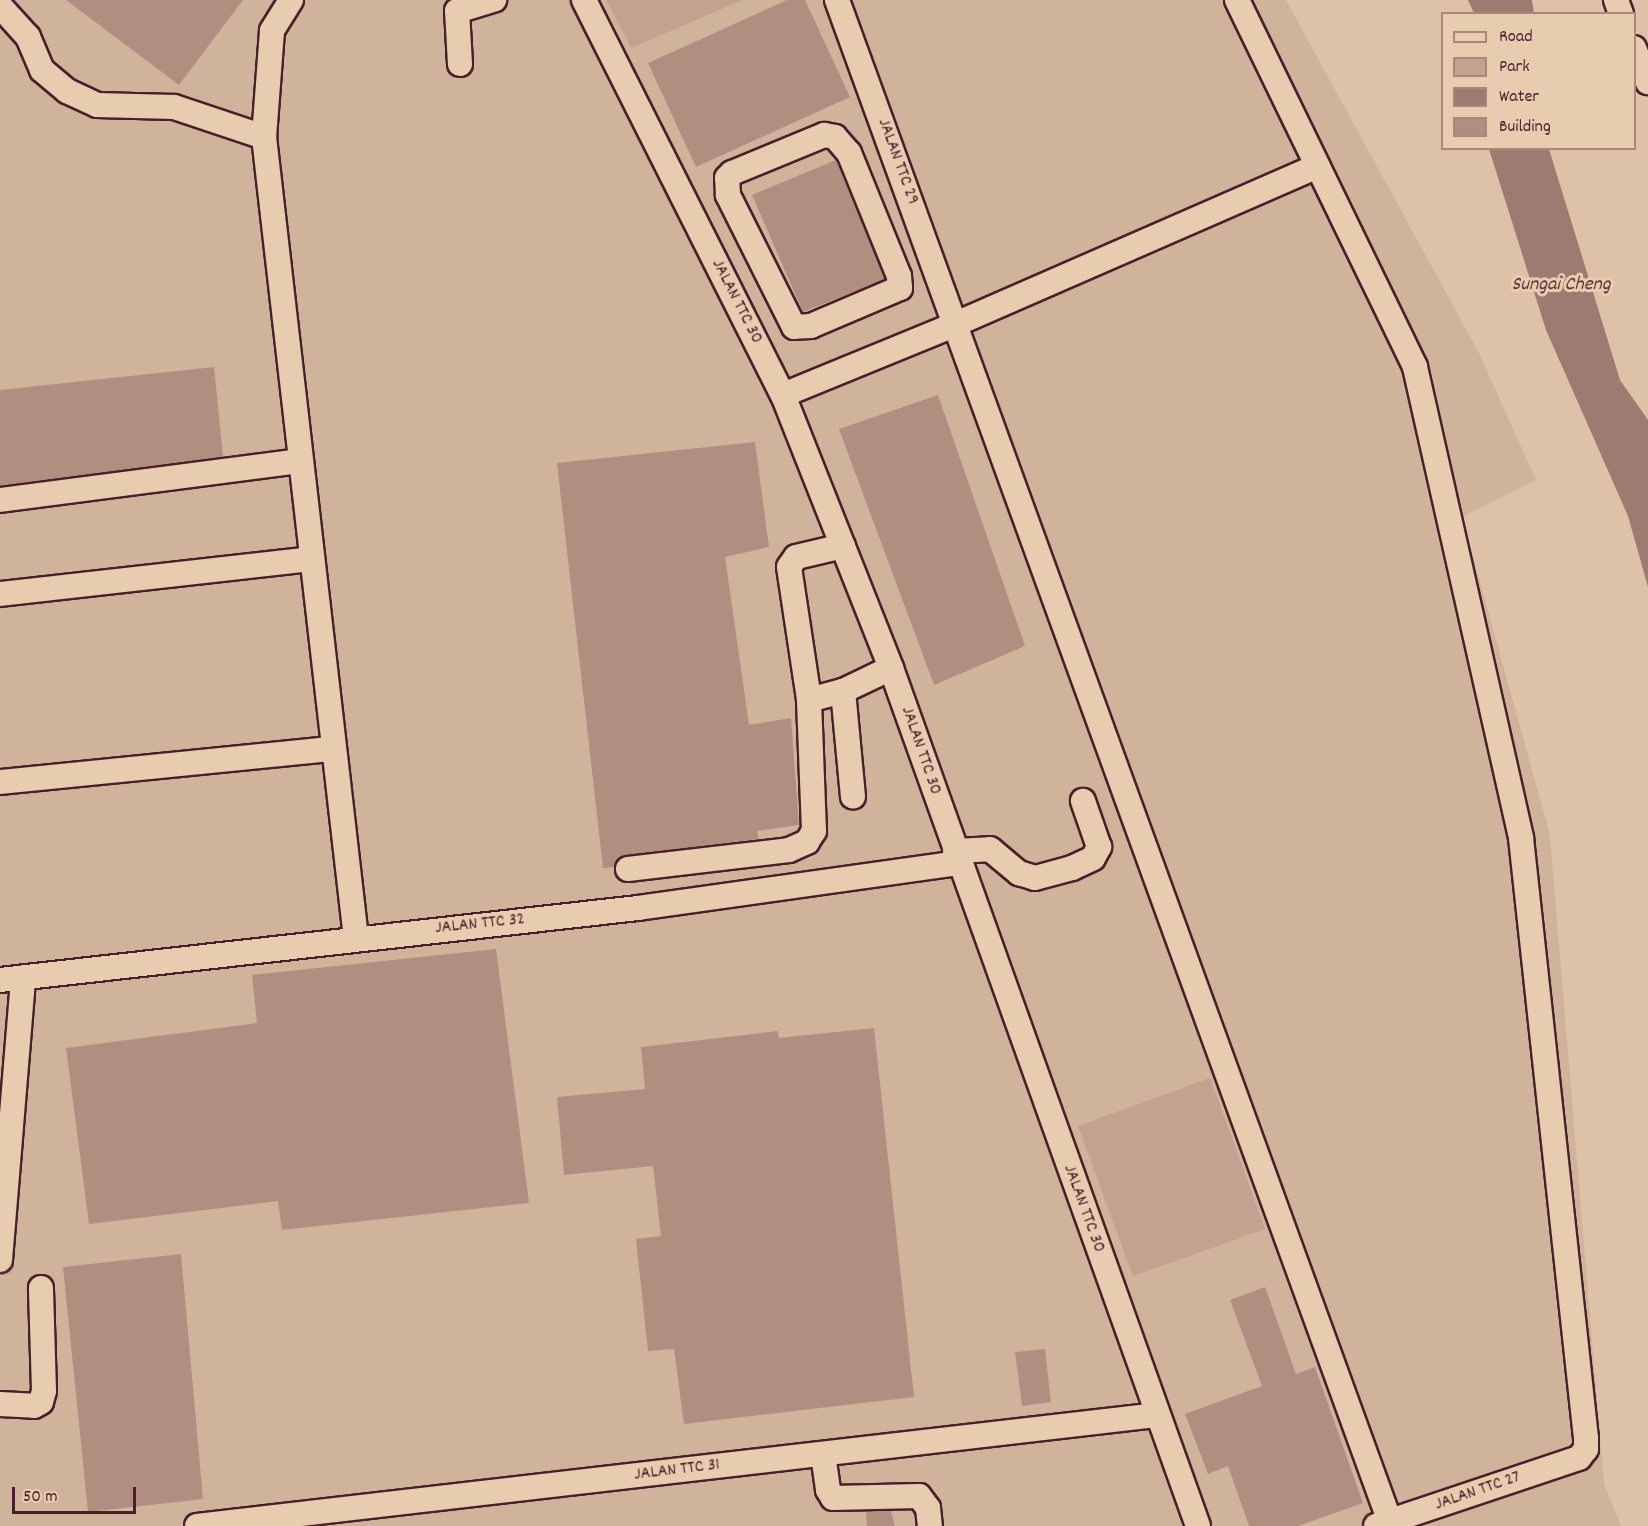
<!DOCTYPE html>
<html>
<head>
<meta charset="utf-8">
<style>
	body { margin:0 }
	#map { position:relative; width:1648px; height:1526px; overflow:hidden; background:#dec2a7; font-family:Dekko,sans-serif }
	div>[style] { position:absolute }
	.built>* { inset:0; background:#d0b39b }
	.green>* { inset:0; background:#c3a390 }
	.water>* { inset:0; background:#9e7b70 }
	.building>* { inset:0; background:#b08f80 }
	.roads { filter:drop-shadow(2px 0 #4a1f2b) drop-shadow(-2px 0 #4a1f2b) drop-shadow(0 2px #4a1f2b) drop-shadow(0 -2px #4a1f2b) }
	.minor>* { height:24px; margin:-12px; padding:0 12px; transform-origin:12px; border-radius:12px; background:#e8ccaf }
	span { translate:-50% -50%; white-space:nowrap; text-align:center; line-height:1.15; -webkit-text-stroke:6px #e8ccaf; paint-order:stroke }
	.street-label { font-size:18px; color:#4a1f2b }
	.water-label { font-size:20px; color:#5f363c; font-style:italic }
	.legend { position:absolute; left:1441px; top:12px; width:195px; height:138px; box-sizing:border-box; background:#e8ccaf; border:2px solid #a9877a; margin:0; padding:8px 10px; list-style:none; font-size:18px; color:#4a1f2b }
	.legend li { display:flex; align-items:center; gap:12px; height:30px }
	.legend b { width:30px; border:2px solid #a9877a }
	.scale { position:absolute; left:12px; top:1487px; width:124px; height:27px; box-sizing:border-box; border:3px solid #4a1f2b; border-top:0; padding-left:8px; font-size:18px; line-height:21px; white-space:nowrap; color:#4a1f2b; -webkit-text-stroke:4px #e8ccaf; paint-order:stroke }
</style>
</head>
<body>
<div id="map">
	<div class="built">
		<i style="clip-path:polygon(0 0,1286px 0,1479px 353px,1536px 480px,1462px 517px,1550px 835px,1604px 1484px,1621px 1526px,0 1526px)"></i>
	</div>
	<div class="green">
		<i style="clip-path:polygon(606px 0,742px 0,631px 48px)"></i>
		<i style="clip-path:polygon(1210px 1078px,1265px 1229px,1133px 1276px,1078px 1126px)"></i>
	</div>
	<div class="water">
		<i style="clip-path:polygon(1468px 0,1532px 0,1534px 13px,1474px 13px)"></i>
		<i style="clip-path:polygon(1489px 149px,1549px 149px,1620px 380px,1648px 420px,1648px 587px,1628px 516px,1546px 330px)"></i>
	</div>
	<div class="building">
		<i style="clip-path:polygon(66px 0,243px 0,179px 85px)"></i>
		<i style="clip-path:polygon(787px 0,805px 0,850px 97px,696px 167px,648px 63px)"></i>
		<i style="clip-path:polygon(836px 160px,885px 279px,803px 312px,752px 195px)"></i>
		<i style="clip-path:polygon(214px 367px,223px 457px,0 486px,0 390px)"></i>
		<i style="clip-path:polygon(938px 395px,1025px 646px,934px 685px,839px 429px)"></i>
		<i style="clip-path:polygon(755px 442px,769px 547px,725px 557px,749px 725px,791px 718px,799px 825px,757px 831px,759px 839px,626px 855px,614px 867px,603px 868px,557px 463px)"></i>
		<i style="clip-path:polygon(496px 949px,529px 1203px,282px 1230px,278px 1201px,89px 1224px,66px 1048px,257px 1023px,252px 975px)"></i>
		<i style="clip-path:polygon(874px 1028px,914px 1397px,684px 1424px,674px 1349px,648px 1351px,636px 1239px,661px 1236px,653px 1166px,564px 1175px,557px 1097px,645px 1089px,641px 1047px,778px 1031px,779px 1038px)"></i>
		<i style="clip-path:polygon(181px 1254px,203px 1499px,88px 1512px,63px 1267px)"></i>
		<i style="clip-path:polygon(1265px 1287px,1296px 1374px,1315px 1367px,1363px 1503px,1298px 1526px,1249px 1526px,1228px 1466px,1208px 1474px,1185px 1414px,1262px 1386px,1230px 1300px)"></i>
		<i style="clip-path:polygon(1045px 1349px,1051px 1402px,1022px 1406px,1015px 1352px)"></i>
		<i style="clip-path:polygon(866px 1511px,891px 1511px,895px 1526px,867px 1526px)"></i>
	</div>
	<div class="roads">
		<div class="minor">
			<i style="left:291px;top:0;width:36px;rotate:122deg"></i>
			<i style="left:272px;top:31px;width:106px;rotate:94.3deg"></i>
			<i style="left:264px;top:137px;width:806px;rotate:83.45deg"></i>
			<i style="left:584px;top:0;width:442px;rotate:63.3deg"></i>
			<i style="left:783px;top:395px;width:294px;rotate:68.4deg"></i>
			<i style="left:891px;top:668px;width:911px;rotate:70.31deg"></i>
			<i style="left:837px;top:0;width:1619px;rotate:70.03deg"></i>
			<i style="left:1237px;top:0;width:408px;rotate:64.1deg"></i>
			<i style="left:1415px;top:367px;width:483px;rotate:77.3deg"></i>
			<i style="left:1521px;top:838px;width:604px;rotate:83.82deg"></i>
			<i style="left:1586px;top:1438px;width:11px;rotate:90deg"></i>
			<i style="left:1586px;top:1449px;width:11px;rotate:128deg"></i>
			<i style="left:1579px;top:1458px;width:214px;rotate:161.5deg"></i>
			<i style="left:1616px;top:0;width:15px;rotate:70deg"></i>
			<i style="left:0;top:6px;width:42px;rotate:47.9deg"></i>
			<i style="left:28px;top:37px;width:36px;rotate:67deg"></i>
			<i style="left:42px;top:70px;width:33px;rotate:40deg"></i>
			<i style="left:67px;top:91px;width:33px;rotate:25deg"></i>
			<i style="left:97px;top:105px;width:77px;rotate:1.5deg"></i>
			<i style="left:174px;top:107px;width:95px;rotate:18.4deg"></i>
			<i style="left:1634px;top:48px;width:37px;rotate:68deg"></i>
			<i style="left:460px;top:64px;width:53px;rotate:-93.2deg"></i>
			<i style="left:457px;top:11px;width:39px;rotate:-17deg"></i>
			<i style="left:824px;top:135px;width:11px;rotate:10deg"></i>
			<i style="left:835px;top:137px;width:21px;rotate:49deg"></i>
			<i style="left:849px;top:153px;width:133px;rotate:67.9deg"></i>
			<i style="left:899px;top:276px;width:12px;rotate:85deg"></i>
			<i style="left:900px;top:288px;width:97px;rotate:156.9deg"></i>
			<i style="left:811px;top:326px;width:17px;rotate:177deg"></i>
			<i style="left:794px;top:327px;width:148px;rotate:-116.6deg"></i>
			<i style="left:728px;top:195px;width:17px;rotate:-93deg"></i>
			<i style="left:727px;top:178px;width:7px;rotate:-45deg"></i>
			<i style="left:732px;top:173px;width:100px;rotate:-22.4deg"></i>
			<i style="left:783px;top:395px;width:187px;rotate:-22.3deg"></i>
			<i style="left:956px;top:324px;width:394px;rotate:-23.6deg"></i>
			<i style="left:0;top:500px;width:303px;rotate:-7.4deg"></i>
			<i style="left:843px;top:546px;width:48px;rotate:166.8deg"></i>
			<i style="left:796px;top:557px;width:12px;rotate:125deg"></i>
			<i style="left:789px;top:567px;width:134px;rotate:81.4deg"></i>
			<i style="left:809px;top:700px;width:35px;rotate:-15deg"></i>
			<i style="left:843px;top:691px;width:53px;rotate:-25.6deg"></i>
			<i style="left:0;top:594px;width:314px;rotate:-6.4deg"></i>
			<i style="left:843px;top:691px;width:106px;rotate:84.6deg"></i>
			<i style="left:0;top:782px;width:335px;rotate:-5.7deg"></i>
			<i style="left:955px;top:851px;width:35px;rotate:-3deg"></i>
			<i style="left:990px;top:849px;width:38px;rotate:40deg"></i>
			<i style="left:1019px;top:873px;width:17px;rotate:17deg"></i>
			<i style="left:1035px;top:878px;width:38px;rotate:-15deg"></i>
			<i style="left:1072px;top:868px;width:23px;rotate:-25deg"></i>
			<i style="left:1093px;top:858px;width:13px;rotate:-61deg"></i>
			<i style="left:1099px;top:847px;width:49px;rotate:-109.2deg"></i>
			<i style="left:628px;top:869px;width:162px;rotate:-6.7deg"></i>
			<i style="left:789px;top:850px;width:20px;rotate:-24deg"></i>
			<i style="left:807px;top:842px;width:13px;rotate:-58deg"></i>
			<i style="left:814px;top:831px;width:131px;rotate:-92.2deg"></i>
			<i style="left:0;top:980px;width:642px;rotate:-6.44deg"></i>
			<i style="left:638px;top:908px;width:325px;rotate:-8deg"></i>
			<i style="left:0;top:1260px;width:283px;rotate:-85.3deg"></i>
			<i style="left:0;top:1404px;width:34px;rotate:3deg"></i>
			<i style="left:34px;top:1406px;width:8px;rotate:-30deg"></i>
			<i style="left:41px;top:1402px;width:11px;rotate:-75deg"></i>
			<i style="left:44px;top:1391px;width:103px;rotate:-91.7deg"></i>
			<i style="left:823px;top:1454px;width:36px;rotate:82deg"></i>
			<i style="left:828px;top:1490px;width:9px;rotate:58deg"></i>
			<i style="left:833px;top:1498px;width:86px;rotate:-1.3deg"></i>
			<i style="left:919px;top:1496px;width:15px;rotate:53deg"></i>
			<i style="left:928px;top:1508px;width:18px;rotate:84deg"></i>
			<i style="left:197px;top:1526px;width:965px;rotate:-6.6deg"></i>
		</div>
	</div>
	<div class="street-label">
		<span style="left:897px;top:162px;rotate:70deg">JALAN TTC 29</span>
		<span style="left:736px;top:302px;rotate:63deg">JALAN TTC 30</span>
		<span style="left:920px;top:751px;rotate:71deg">JALAN TTC 30</span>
		<span style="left:480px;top:925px;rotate:-6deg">JALAN TTC 32</span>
		<span style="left:1083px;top:1209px;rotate:70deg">JALAN TTC 30</span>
		<span style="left:677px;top:1471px;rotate:-7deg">JALAN TTC 31</span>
		<span style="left:1478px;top:1492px;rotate:-19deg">JALAN TTC 27</span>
	</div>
	<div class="water-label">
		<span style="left:1561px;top:285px">Sungai Cheng</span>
	</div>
	<ul class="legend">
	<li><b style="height:8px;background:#e8ccaf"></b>Road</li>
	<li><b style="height:16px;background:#c3a390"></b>Park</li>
	<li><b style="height:16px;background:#9e7b70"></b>Water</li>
	<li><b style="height:16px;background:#b08f80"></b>Building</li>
	</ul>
	<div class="scale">50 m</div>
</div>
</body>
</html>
